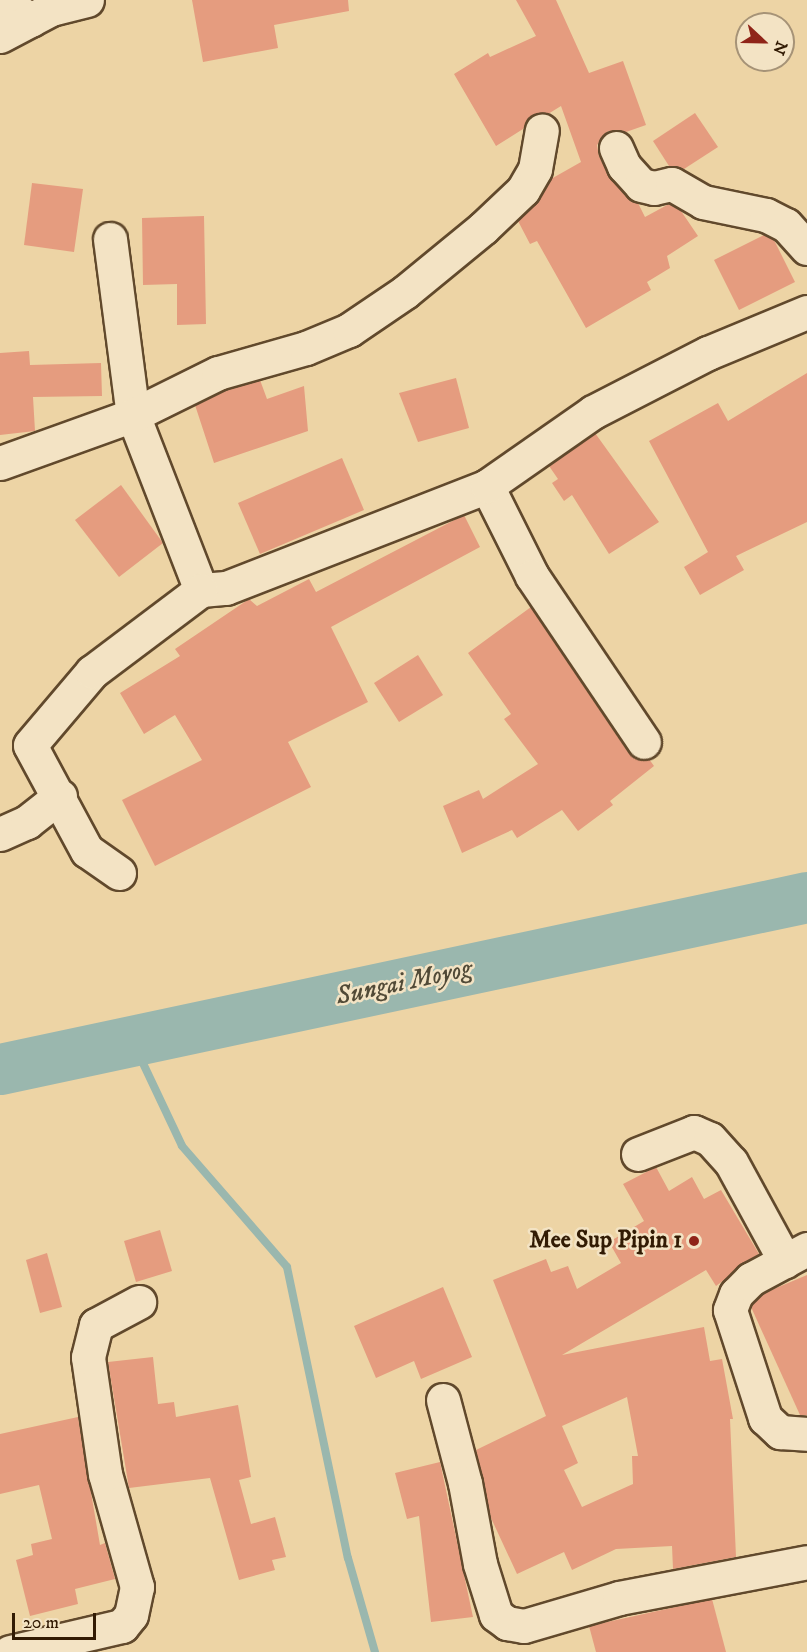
<!DOCTYPE html>
<html>
<head>
<meta charset="utf-8">
<style>
	body { margin:0 }
	#map { position:relative; width:807px; height:1652px; overflow:hidden; background:#edd4a5; font-family:"IM FELL DW Pica",serif }
	div>[style] { position:absolute }
	.stream>* { height:8px; margin:-4px; padding:0 4px; transform-origin:4px; border-radius:4px; background:#9ab7ae }
	.river>* { height:51px; margin:-25.5px; padding:0 25.5px; transform-origin:25.5px; border-radius:25.5px; background:#9ab7ae }
	.building>* { inset:0; background:#e59c7f }
	.roads { filter:drop-shadow(2px 0 #61492c) drop-shadow(-2px 0 #61492c) drop-shadow(0 2px #61492c) drop-shadow(0 -2px #61492c) }
	.minor>* { height:33px; margin:-16.5px; padding:0 16.5px; transform-origin:16.5px; border-radius:16.5px; background:#f3e3c4 }
	.dots>* { width:16px; height:16px; translate:-50% -50%; box-sizing:border-box; border:3px solid #f3e3c4; border-radius:50% }
	span { translate:-50% -50%; white-space:nowrap; text-align:center; line-height:1.15; -webkit-text-stroke:5px #f3e3c4; paint-order:stroke }
	.poi-label { font-size:24px; color:#321b04; font-weight:700 }
	.right { translate:-100% -50%; text-align:right }
	.water-label { font-size:26px; color:#514a37; font-style:italic }
	.north { position:absolute; left:735px; top:12px; width:60px; height:60px; box-sizing:border-box; background:#f3e3c4; border:2px solid #a69377; border-radius:50%; rotate:112deg; font-size:16px; font-weight:700; line-height:24px; text-align:center; color:#321b04 }
	.north::after { content:''; display:block; margin:auto; width:21px; height:27px; background:#8f2418; clip-path:polygon(50% 0,100% 100%,50% 72%,0 100%) }
	.scale { position:absolute; left:12px; top:1613px; width:84px; height:27px; box-sizing:border-box; border:3px solid #321b04; border-top:0; padding-left:8px; font-size:18px; line-height:21px; white-space:nowrap; color:#321b04; -webkit-text-stroke:4px #f3e3c4; paint-order:stroke }
</style>
</head>
<body>
<div id="map">
	<div class="stream">
		<i style="left:132px;top:1040px;width:117px;rotate:64.7deg"></i>
		<i style="left:182px;top:1146px;width:160px;rotate:49deg"></i>
		<i style="left:287px;top:1267px;width:297px;rotate:78.2deg"></i>
		<i style="left:348px;top:1558px;width:98px;rotate:74deg"></i>
	</div>
	<div class="river">
		<i style="left:0;top:1069px;width:825px;rotate:-12.03deg"></i>
	</div>
	<div class="building">
		<i style="clip-path:polygon(192px 0,348px 0,349px 11px,274px 25px,278px 48px,203px 62px)"></i>
		<i style="clip-path:polygon(516px 0,556px 0,589px 73px,623px 61px,646px 125px,626px 132px,608px 131px,597px 145px,599px 156px,610px 178px,638px 203px,645px 217px,669px 204px,681px 211px,698px 236px,667px 256px,670px 268px,647px 282px,651px 290px,586px 328px,537px 241px,530px 244px,518px 221px,536px 203px,551px 179px,581px 162px,561px 106px,548px 114px,535px 114px,523px 129px,496px 146px,454px 74px,488px 53px,490px 57px,536px 36px)"></i>
		<i style="clip-path:polygon(695px 113px,718px 147px,684px 169px,669px 166px,653px 141px)"></i>
		<i style="clip-path:polygon(32px 183px,83px 189px,74px 252px,24px 245px)"></i>
		<i style="clip-path:polygon(204px 216px,206px 324px,177px 325px,177px 284px,143px 285px,142px 218px)"></i>
		<i style="clip-path:polygon(764px 235px,774px 240px,795px 282px,739px 310px,714px 260px)"></i>
		<i style="clip-path:polygon(29px 351px,30px 365px,101px 363px,102px 396px,33px 397px,35px 431px,0 435px,0 353px)"></i>
		<i style="clip-path:polygon(807px 373px,807px 522px,736px 556px,744px 570px,700px 595px,684px 567px,708px 552px,649px 441px,718px 403px,728px 421px)"></i>
		<i style="clip-path:polygon(456px 378px,469px 428px,418px 442px,399px 393px)"></i>
		<i style="clip-path:polygon(260px 380px,267px 399px,304px 386px,308px 431px,214px 463px,195px 405px,225px 391px)"></i>
		<i style="clip-path:polygon(595px 433px,659px 522px,609px 554px,572px 495px,564px 501px,552px 483px,558px 479px,549px 466px)"></i>
		<i style="clip-path:polygon(342px 458px,364px 510px,260px 554px,238px 503px)"></i>
		<i style="clip-path:polygon(121px 485px,163px 543px,119px 577px,75px 520px)"></i>
		<i style="clip-path:polygon(464px 515px,480px 547px,331px 627px,368px 702px,288px 742px,311px 787px,155px 866px,122px 800px,202px 760px,175px 715px,144px 734px,120px 693px,180px 656px,175px 649px,249px 599px,257px 606px,309px 579px,316px 592px)"></i>
		<i style="clip-path:polygon(531px 607px,628px 752px,636px 759px,649px 759px,654px 766px,610px 801px,613px 805px,578px 831px,562px 810px,517px 838px,512px 830px,462px 853px,443px 806px,479px 790px,483px 799px,538px 764px,504px 719px,511px 714px,468px 653px)"></i>
		<i style="clip-path:polygon(418px 655px,443px 695px,399px 722px,374px 683px)"></i>
		<i style="clip-path:polygon(evenodd,656px 1167px,669px 1191px,692px 1177px,704px 1199px,721px 1190px,759px 1254px,716px 1286px,706px 1270px,562px 1355px,704px 1327px,710px 1361px,722px 1359px,733px 1419px,730px 1419px,736px 1557px,673px 1569px,672px 1546px,616px 1549px,572px 1570px,564px 1552px,517px 1574px,491px 1518px,476px 1450px,546px 1416px,493px 1280px,546px 1259px,551px 1272px,568px 1266px,577px 1289px,621px 1263px,609px 1242px,644px 1221px,623px 1184px,656px 1167px,627px 1397px,638px 1456px,632px 1456px,633px 1484px,582px 1507px,564px 1470px,578px 1463px,562px 1426px,627px 1397px)"></i>
		<i style="clip-path:polygon(160px 1230px,172px 1271px,136px 1282px,124px 1241px)"></i>
		<i style="clip-path:polygon(47px 1253px,62px 1307px,40px 1313px,26px 1260px)"></i>
		<i style="clip-path:polygon(807px 1275px,807px 1415px,800px 1415px,751px 1307px,762px 1294px)"></i>
		<i style="clip-path:polygon(443px 1287px,472px 1357px,421px 1379px,414px 1361px,376px 1378px,354px 1326px)"></i>
		<i style="clip-path:polygon(153px 1357px,158px 1404px,174px 1402px,176px 1417px,238px 1405px,251px 1477px,239px 1480px,251px 1524px,275px 1517px,286px 1557px,272px 1560px,275px 1570px,239px 1580px,210px 1478px,129px 1488px,108px 1362px)"></i>
		<i style="clip-path:polygon(78px 1417px,100px 1545px,105px 1543px,115px 1579px,75px 1589px,78px 1604px,30px 1616px,16px 1560px,33px 1555px,31px 1544px,52px 1539px,39px 1485px,0 1494px,0 1434px)"></i>
		<i style="clip-path:polygon(440px 1462px,473px 1617px,431px 1622px,419px 1516px,407px 1519px,395px 1473px)"></i>
		<i style="clip-path:polygon(712px 1599px,726px 1652px,596px 1652px,589px 1626px)"></i>
	</div>
	<div class="roads">
		<div class="minor">
			<i style="left:0;top:7px;width:6px;rotate:-39deg"></i>
			<i style="left:5px;top:3px;width:31px;rotate:33deg"></i>
			<i style="left:0;top:36px;width:58px;rotate:-27.9deg"></i>
			<i style="left:51px;top:9px;width:37px;rotate:-14deg"></i>
			<i style="left:616px;top:148px;width:20px;rotate:66deg"></i>
			<i style="left:624px;top:166px;width:25px;rotate:48deg"></i>
			<i style="left:641px;top:185px;width:13px;rotate:13deg"></i>
			<i style="left:654px;top:188px;width:18px;rotate:-13deg"></i>
			<i style="left:672px;top:184px;width:36px;rotate:30deg"></i>
			<i style="left:703px;top:202px;width:64px;rotate:11.7deg"></i>
			<i style="left:766px;top:215px;width:22px;rotate:27deg"></i>
			<i style="left:786px;top:225px;width:31px;rotate:48deg"></i>
			<i style="left:110px;top:239px;width:177px;rotate:82.6deg"></i>
			<i style="left:133px;top:415px;width:188px;rotate:68.8deg"></i>
			<i style="left:0;top:463px;width:141px;rotate:-19.8deg"></i>
			<i style="left:133px;top:415px;width:95px;rotate:-26.3deg"></i>
			<i style="left:218px;top:373px;width:91px;rotate:-15.9deg"></i>
			<i style="left:306px;top:348px;width:47px;rotate:-22.7deg"></i>
			<i style="left:349px;top:330px;width:68px;rotate:-34.2deg"></i>
			<i style="left:405px;top:292px;width:101px;rotate:-39.4deg"></i>
			<i style="left:483px;top:228px;width:55px;rotate:-43.5deg"></i>
			<i style="left:523px;top:190px;width:24px;rotate:-60deg"></i>
			<i style="left:535px;top:169px;width:39px;rotate:-80deg"></i>
			<i style="left:487px;top:486px;width:101px;rotate:63.4deg"></i>
			<i style="left:532px;top:576px;width:200px;rotate:56deg"></i>
			<i style="left:201px;top:590px;width:25px;rotate:-5deg"></i>
			<i style="left:226px;top:588px;width:280px;rotate:-21.3deg"></i>
			<i style="left:487px;top:486px;width:129px;rotate:-34.9deg"></i>
			<i style="left:593px;top:412px;width:129px;rotate:-27.2deg"></i>
			<i style="left:708px;top:353px;width:107px;rotate:-22.5deg"></i>
			<i style="left:0;top:834px;width:30px;rotate:-24deg"></i>
			<i style="left:27px;top:822px;width:42px;rotate:-38.2deg"></i>
			<i style="left:119px;top:873px;width:39px;rotate:-145deg"></i>
			<i style="left:87px;top:851px;width:120px;rotate:-118.3deg"></i>
			<i style="left:30px;top:745px;width:96px;rotate:-49.7deg"></i>
			<i style="left:92px;top:672px;width:136px;rotate:-37deg"></i>
			<i style="left:638px;top:1154px;width:60px;rotate:-21.4deg"></i>
			<i style="left:694px;top:1132px;width:17px;rotate:24deg"></i>
			<i style="left:710px;top:1139px;width:31px;rotate:48deg"></i>
			<i style="left:731px;top:1162px;width:113px;rotate:61.4deg"></i>
			<i style="left:807px;top:1249px;width:64px;rotate:151.8deg"></i>
			<i style="left:751px;top:1279px;width:21px;rotate:135deg"></i>
			<i style="left:736px;top:1294px;width:17px;rotate:111deg"></i>
			<i style="left:730px;top:1310px;width:114px;rotate:72deg"></i>
			<i style="left:765px;top:1418px;width:21px;rotate:43deg"></i>
			<i style="left:780px;top:1432px;width:27px;rotate:4deg"></i>
			<i style="left:443px;top:1400px;width:86px;rotate:75.2deg"></i>
			<i style="left:465px;top:1483px;width:82px;rotate:79.5deg"></i>
			<i style="left:480px;top:1564px;width:53px;rotate:72.6deg"></i>
			<i style="left:496px;top:1615px;width:14px;rotate:36deg"></i>
			<i style="left:507px;top:1623px;width:17px;rotate:10deg"></i>
			<i style="left:524px;top:1626px;width:99px;rotate:-16.4deg"></i>
			<i style="left:619px;top:1598px;width:191px;rotate:-10.8deg"></i>
			<i style="left:10px;top:1652px;width:115px;rotate:-13.1deg"></i>
			<i style="left:122px;top:1626px;width:14px;rotate:-51deg"></i>
			<i style="left:131px;top:1615px;width:29px;rotate:-78deg"></i>
			<i style="left:137px;top:1587px;width:117px;rotate:-105.8deg"></i>
			<i style="left:105px;top:1474px;width:118px;rotate:-98.3deg"></i>
			<i style="left:88px;top:1357px;width:33px;rotate:-76deg"></i>
			<i style="left:96px;top:1325px;width:49px;rotate:-28.1deg"></i>
		</div>
	</div>
	<div class="dots">
		<i style="left:694px;top:1241px;background:#8f2418"></i>
	</div>
	<div class="poi-label">
		<span class="right" style="left:682px;top:1241px">Mee Sup Pipin 1</span>
	</div>
	<div class="water-label">
		<span style="left:404px;top:983px;rotate:-12deg">Sungai Moyog</span>
	</div>
	<div class="north">N</div>
	<div class="scale">20 m</div>
</div>
</body>
</html>
